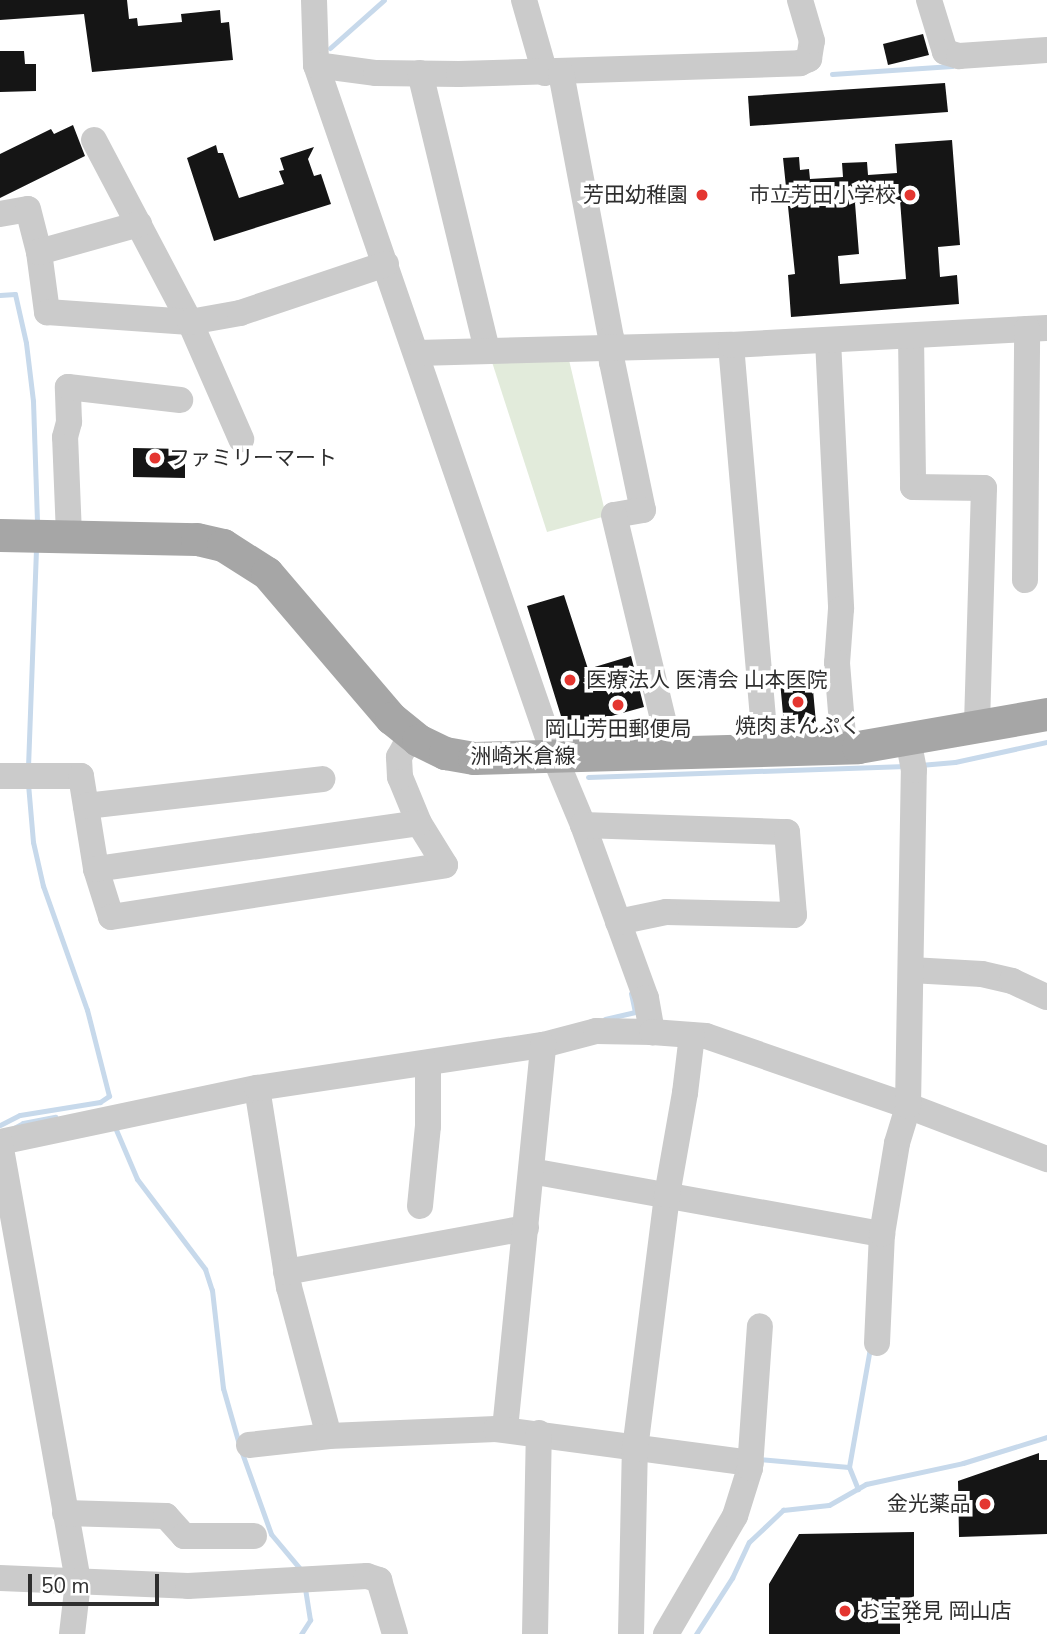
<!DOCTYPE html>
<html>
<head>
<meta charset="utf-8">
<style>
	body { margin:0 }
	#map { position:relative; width:1047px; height:1634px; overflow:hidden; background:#fff; font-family:"Nunito Sans","Noto Sans JP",sans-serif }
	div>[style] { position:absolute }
	.green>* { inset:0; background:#e2ebdb }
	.stream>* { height:5px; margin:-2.5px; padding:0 2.5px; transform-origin:2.5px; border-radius:2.5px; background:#c7d9eb }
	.building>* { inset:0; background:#151515 }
	.minor>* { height:26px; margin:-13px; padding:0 13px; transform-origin:13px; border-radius:13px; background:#cbcbcb }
	.major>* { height:33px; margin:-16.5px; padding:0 16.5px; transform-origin:16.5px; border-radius:16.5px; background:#a6a6a6 }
	.dots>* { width:19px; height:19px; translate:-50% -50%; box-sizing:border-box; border:4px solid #fff; border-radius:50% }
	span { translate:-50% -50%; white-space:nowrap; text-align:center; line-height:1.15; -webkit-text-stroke:7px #fff; paint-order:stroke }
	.poi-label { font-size:21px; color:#2e2e2e }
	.right { translate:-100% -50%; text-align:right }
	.left { translate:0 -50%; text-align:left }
	.street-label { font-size:21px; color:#2e2e2e }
	.scale { position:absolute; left:28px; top:1574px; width:131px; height:32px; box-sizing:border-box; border:4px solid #2e2e2e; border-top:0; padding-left:9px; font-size:21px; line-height:24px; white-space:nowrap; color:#2e2e2e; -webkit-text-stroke:5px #fff; paint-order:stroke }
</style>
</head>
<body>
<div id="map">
	<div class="green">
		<i style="clip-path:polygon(569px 360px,606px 516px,547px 532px,492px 362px)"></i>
	</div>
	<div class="stream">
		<i style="left:330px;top:48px;width:72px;rotate:-41.6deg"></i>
		<i style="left:832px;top:74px;width:120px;rotate:-3.8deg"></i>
		<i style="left:0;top:295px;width:15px;rotate:-4deg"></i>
		<i style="left:15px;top:294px;width:50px;rotate:77.3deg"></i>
		<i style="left:26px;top:343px;width:58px;rotate:83.1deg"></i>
		<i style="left:33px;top:401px;width:121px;rotate:88.1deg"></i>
		<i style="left:920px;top:765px;width:35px;rotate:-5deg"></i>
		<i style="left:955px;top:762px;width:94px;rotate:-12.3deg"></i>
		<i style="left:28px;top:767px;width:217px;rotate:-87.9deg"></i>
		<i style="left:588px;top:777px;width:318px;rotate:-2deg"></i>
		<i style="left:605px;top:1019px;width:31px;rotate:-13deg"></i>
		<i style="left:635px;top:1012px;width:19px;rotate:-102deg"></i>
		<i style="left:0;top:1125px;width:22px;rotate:-27deg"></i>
		<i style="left:20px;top:1115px;width:81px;rotate:-9.2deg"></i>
		<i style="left:100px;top:1102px;width:11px;rotate:-34deg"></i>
		<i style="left:109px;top:1096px;width:89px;rotate:-104.3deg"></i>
		<i style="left:87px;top:1010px;width:132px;rotate:-109.5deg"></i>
		<i style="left:43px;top:886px;width:45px;rotate:-102.8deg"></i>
		<i style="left:33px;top:842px;width:58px;rotate:-94.9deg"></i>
		<i style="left:114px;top:1125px;width:59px;rotate:66.9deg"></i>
		<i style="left:137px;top:1179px;width:113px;rotate:52.9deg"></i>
		<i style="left:205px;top:1269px;width:22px;rotate:72deg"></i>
		<i style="left:212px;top:1290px;width:99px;rotate:83.6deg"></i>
		<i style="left:223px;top:1388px;width:58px;rotate:74.1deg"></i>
		<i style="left:14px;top:1128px;width:10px;rotate:-29deg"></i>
		<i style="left:23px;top:1123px;width:33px;rotate:-11deg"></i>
		<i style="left:242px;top:1453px;width:86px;rotate:70.3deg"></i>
		<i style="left:271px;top:1534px;width:48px;rotate:50deg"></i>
		<i style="left:759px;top:1459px;width:90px;rotate:5.1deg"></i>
		<i style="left:849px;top:1467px;width:24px;rotate:68deg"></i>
		<i style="left:849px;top:1467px;width:121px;rotate:-80deg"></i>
		<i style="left:301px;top:1634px;width:17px;rotate:-57deg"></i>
		<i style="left:310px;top:1620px;width:33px;rotate:-99deg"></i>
		<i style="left:696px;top:1634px;width:67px;rotate:-57.3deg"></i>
		<i style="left:732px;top:1578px;width:40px;rotate:-65deg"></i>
		<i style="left:749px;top:1542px;width:47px;rotate:-43.3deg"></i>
		<i style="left:783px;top:1510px;width:46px;rotate:-6.2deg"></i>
		<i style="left:829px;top:1505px;width:43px;rotate:-29.6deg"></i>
		<i style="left:866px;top:1484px;width:99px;rotate:-12.2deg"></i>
		<i style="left:963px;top:1463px;width:88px;rotate:-17.2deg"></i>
	</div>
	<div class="building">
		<i style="clip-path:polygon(0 0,127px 0,129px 19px,137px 18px,138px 26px,182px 22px,181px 14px,220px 10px,221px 23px,229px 22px,233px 60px,92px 72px,84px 14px,0 20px)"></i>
		<i style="clip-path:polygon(923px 34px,929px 55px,888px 65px,883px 44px)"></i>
		<i style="clip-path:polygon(0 51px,24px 51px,25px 64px,36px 64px,36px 91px,0 92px)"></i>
		<i style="clip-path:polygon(945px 83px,948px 112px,750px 126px,748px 96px)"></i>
		<i style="clip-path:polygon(73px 125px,85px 156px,0 198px,0 154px,51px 129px,54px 134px)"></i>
		<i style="clip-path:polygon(evenodd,952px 140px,960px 245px,938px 247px,940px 277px,957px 275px,959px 304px,791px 317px,788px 275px,795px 274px,783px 158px,799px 157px,800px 170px,809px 169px,810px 179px,843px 177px,842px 163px,867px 162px,868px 175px,897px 173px,895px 144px,952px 140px,900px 200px,906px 279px,840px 284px,838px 256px,859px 254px,855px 203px,900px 200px)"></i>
		<i style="clip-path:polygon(216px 145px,218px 153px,223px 153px,239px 198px,284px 184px,279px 171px,284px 170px,280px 158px,314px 147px,308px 159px,314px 176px,321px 174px,331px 204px,214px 241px,187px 158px)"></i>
		<i style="clip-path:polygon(133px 448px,185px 449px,185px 478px,133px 477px)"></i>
		<i style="clip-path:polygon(564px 595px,588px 669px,631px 656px,644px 707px,565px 729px,527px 606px)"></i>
		<i style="clip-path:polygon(812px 679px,816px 723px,784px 725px,780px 681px)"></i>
		<i style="clip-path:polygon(1039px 1453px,1039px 1460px,1047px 1460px,1047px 1534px,959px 1537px,958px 1481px)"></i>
		<i style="clip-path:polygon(914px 1532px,914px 1623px,900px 1623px,900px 1634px,769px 1634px,769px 1584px,799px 1534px)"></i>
	</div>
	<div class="minor">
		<i style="left:314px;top:0;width:65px;rotate:88.2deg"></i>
		<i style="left:316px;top:65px;width:733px;rotate:70.97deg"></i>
		<i style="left:555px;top:758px;width:73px;rotate:67.3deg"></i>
		<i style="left:583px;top:825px;width:184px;rotate:70deg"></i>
		<i style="left:646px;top:998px;width:35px;rotate:80deg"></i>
		<i style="left:524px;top:0;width:76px;rotate:74deg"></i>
		<i style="left:929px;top:0;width:54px;rotate:72.9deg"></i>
		<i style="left:945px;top:52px;width:15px;rotate:16deg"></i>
		<i style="left:959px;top:56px;width:88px;rotate:-3.9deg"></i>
		<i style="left:316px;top:65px;width:61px;rotate:7.6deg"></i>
		<i style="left:376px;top:73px;width:83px;rotate:0.7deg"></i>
		<i style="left:459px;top:74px;width:341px;rotate:-1.8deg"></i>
		<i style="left:800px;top:63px;width:10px;rotate:-24deg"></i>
		<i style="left:809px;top:59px;width:18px;rotate:-81deg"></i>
		<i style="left:812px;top:41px;width:43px;rotate:-106.3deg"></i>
		<i style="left:420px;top:73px;width:286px;rotate:76.4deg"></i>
		<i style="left:561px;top:73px;width:270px;rotate:79.3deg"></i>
		<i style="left:611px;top:338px;width:24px;rotate:88deg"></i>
		<i style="left:612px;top:362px;width:151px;rotate:78.2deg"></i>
		<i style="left:643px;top:510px;width:29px;rotate:170deg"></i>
		<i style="left:614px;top:515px;width:245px;rotate:76.5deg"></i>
		<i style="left:94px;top:140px;width:206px;rotate:62.2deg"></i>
		<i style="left:190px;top:322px;width:128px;rotate:66.4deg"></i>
		<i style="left:0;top:214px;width:28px;rotate:-10deg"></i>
		<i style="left:28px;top:209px;width:44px;rotate:75.7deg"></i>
		<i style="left:39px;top:252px;width:61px;rotate:82.4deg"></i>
		<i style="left:47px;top:312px;width:143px;rotate:4deg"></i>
		<i style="left:190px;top:322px;width:51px;rotate:-10.2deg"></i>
		<i style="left:240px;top:313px;width:154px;rotate:-18.6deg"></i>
		<i style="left:39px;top:252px;width:104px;rotate:-15.6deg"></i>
		<i style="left:911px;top:336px;width:151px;rotate:89.2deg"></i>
		<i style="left:913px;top:487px;width:71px;rotate:0.8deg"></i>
		<i style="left:984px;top:488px;width:239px;rotate:91.7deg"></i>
		<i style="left:828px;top:340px;width:269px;rotate:87.2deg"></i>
		<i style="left:841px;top:609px;width:54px;rotate:94.2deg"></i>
		<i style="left:837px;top:663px;width:85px;rotate:85.3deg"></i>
		<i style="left:731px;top:345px;width:407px;rotate:85.1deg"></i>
		<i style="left:417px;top:353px;width:314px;rotate:-1.5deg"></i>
		<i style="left:731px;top:345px;width:316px;rotate:-3.1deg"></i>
		<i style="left:69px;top:535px;width:98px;rotate:-92.3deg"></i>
		<i style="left:65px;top:437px;width:16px;rotate:-75deg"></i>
		<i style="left:69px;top:422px;width:35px;rotate:-92deg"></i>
		<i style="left:68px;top:387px;width:113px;rotate:6.6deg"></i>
		<i style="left:1025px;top:580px;width:251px;rotate:-89.5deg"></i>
		<i style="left:0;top:776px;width:81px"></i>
		<i style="left:81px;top:776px;width:94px;rotate:80.8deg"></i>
		<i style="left:96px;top:869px;width:50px;rotate:72.6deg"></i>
		<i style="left:111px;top:917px;width:338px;rotate:-8.8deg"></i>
		<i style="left:445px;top:865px;width:49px;rotate:-121.8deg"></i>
		<i style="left:419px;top:823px;width:50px;rotate:-112.4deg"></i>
		<i style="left:400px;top:777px;width:20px;rotate:-93deg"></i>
		<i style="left:399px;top:757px;width:25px;rotate:-61deg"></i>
		<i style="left:86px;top:806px;width:238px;rotate:-6.5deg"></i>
		<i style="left:583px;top:825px;width:204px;rotate:2deg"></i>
		<i style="left:787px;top:832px;width:83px;rotate:85.2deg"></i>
		<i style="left:794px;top:915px;width:128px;rotate:-178.7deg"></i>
		<i style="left:666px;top:912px;width:49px;rotate:168.2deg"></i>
		<i style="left:96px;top:869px;width:326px;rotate:-8.1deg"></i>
		<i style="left:911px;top:970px;width:71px;rotate:3.2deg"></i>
		<i style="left:982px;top:974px;width:31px;rotate:13deg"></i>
		<i style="left:1012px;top:981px;width:38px;rotate:25deg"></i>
		<i style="left:257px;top:1088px;width:202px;rotate:80.9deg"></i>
		<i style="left:289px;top:1287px;width:154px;rotate:75deg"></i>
		<i style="left:0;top:1142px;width:263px;rotate:-11.9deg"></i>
		<i style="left:257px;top:1088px;width:289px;rotate:-8.6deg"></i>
		<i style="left:543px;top:1045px;width:55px;rotate:-14.8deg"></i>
		<i style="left:596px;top:1031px;width:56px;rotate:1deg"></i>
		<i style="left:652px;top:1032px;width:54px;rotate:4.2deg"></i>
		<i style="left:706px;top:1036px;width:214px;rotate:19.1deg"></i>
		<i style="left:908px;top:1106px;width:149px;rotate:20.9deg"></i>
		<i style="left:0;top:1143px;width:446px;rotate:79.9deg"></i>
		<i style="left:78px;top:1582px;width:52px;rotate:96.6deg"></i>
		<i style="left:531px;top:1171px;width:357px;rotate:10.2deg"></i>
		<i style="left:420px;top:1206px;width:80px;rotate:-84.3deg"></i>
		<i style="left:428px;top:1126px;width:63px;rotate:-90deg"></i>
		<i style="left:286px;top:1272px;width:244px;rotate:-10.4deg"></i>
		<i style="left:877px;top:1343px;width:109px;rotate:-87.4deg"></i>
		<i style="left:882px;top:1234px;width:92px;rotate:-80.6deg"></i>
		<i style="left:897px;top:1143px;width:39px;rotate:-73deg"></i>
		<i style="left:908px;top:1106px;width:336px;rotate:-89deg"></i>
		<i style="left:914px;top:770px;width:31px;rotate:-101deg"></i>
		<i style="left:505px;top:1429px;width:386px;rotate:-84.3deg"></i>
		<i style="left:249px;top:1445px;width:81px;rotate:-6.4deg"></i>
		<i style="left:329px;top:1436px;width:167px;rotate:-2.4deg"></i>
		<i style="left:496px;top:1429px;width:257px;rotate:7.6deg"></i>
		<i style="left:65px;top:1513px;width:101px;rotate:1.7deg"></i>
		<i style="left:166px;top:1516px;width:27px;rotate:48deg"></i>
		<i style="left:184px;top:1536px;width:70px"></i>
		<i style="left:0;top:1578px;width:188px;rotate:2.4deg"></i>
		<i style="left:188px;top:1586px;width:179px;rotate:-3.2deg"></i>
		<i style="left:367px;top:1576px;width:13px;rotate:18deg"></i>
		<i style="left:379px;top:1580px;width:56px;rotate:73.5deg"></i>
		<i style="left:535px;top:1634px;width:201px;rotate:-88.9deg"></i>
		<i style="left:631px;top:1634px;width:185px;rotate:-88.8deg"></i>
		<i style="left:635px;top:1449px;width:256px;rotate:-82.8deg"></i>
		<i style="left:667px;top:1195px;width:104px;rotate:-80deg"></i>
		<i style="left:685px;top:1093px;width:58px;rotate:-83.1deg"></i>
		<i style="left:666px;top:1634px;width:137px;rotate:-59.7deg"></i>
		<i style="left:735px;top:1516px;width:50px;rotate:-72.6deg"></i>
		<i style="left:750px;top:1468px;width:142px;rotate:-86deg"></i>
	</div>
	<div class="major">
		<i style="left:0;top:535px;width:197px;rotate:1.2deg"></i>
		<i style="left:197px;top:539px;width:27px;rotate:13deg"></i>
		<i style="left:223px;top:545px;width:52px;rotate:32.5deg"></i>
		<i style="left:267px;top:573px;width:191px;rotate:49.5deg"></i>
		<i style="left:391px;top:718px;width:35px;rotate:39deg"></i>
		<i style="left:418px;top:740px;width:30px;rotate:26deg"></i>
		<i style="left:445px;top:753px;width:29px;rotate:10deg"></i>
		<i style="left:474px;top:758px;width:384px;rotate:-1.6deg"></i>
		<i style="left:858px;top:747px;width:192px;rotate:-9.9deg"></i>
	</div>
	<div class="dots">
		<i style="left:702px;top:195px;background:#e43630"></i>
		<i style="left:910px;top:195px;background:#e43630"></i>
		<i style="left:155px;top:458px;background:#e43630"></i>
		<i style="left:570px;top:680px;background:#e43630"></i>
		<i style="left:798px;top:702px;background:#e43630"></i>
		<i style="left:618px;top:705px;background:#e43630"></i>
		<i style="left:985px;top:1504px;background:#e43630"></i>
		<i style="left:845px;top:1611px;background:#e43630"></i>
	</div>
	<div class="poi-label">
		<span class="right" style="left:688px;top:195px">芳田幼稚園</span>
		<span class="right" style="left:896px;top:195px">市立芳田小学校</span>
		<span class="left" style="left:169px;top:458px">ファミリーマート</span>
		<span class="left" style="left:586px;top:680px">医療法人 医清会 山本医院</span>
		<span style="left:798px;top:726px">焼肉まんぷく</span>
		<span style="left:618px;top:729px">岡山芳田郵便局</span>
		<span class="right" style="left:971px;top:1504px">金光薬品</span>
		<span class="left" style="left:859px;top:1611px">お宝発見 岡山店</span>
	</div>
	<div class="street-label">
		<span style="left:523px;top:756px">洲崎米倉線</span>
	</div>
	<div class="scale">50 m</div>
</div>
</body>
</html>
